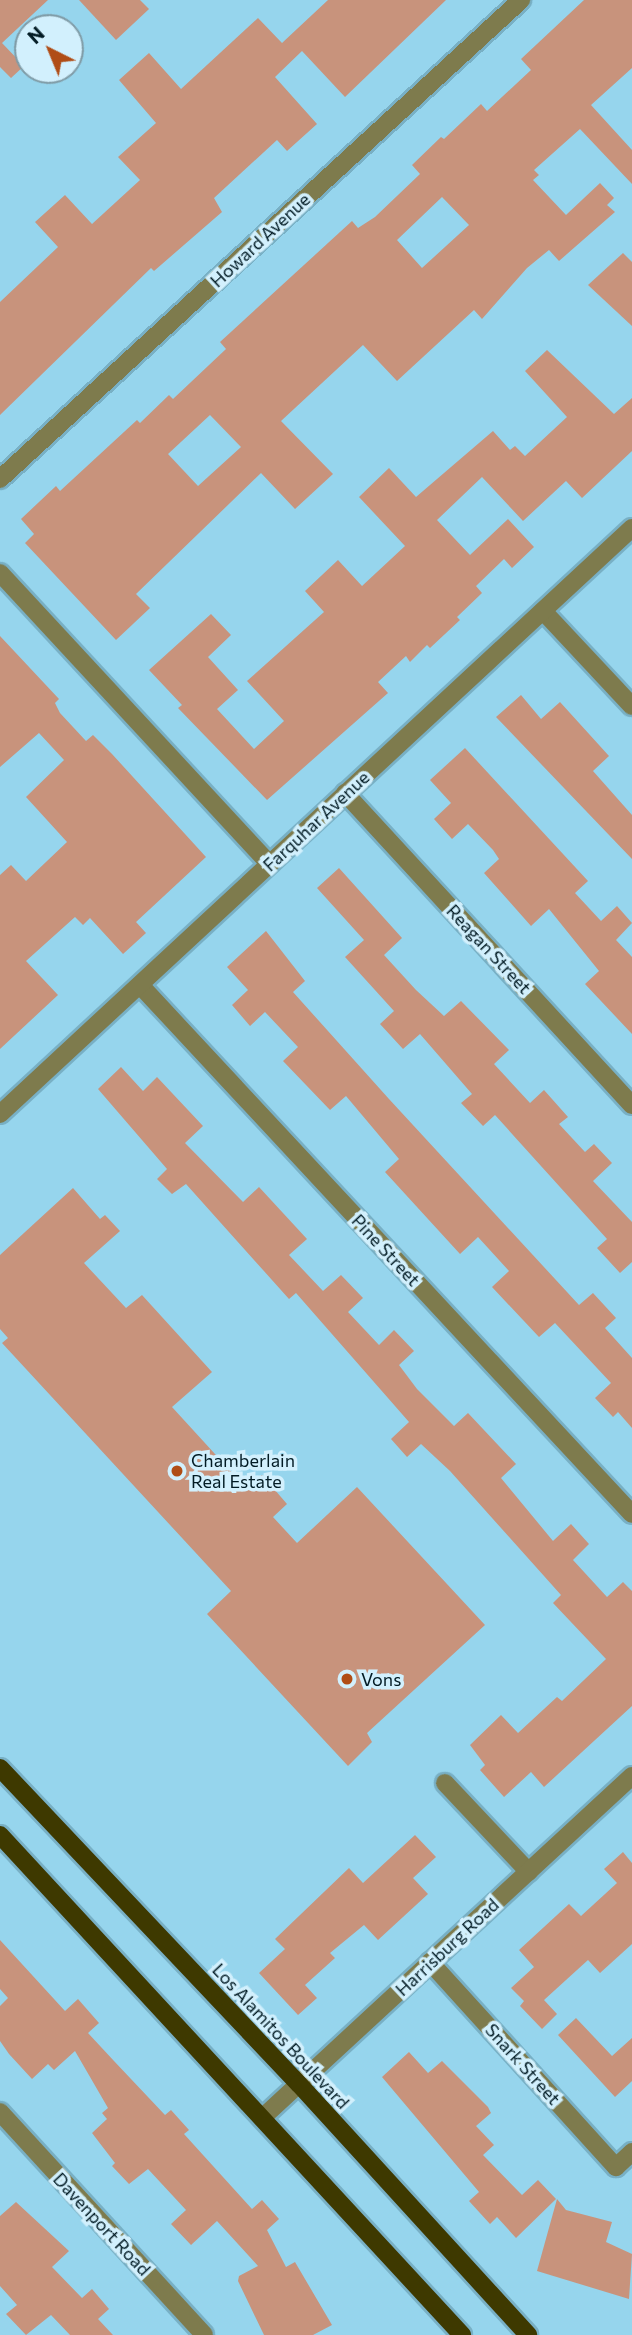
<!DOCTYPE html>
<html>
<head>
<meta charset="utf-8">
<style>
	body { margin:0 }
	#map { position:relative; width:632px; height:2335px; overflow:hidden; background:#96d5ed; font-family:Commissioner,sans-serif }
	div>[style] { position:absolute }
	.building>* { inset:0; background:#c8937c }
	.roads { filter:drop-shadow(2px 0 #78b0c5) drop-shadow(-2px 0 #78b0c5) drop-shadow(0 2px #78b0c5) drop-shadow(0 -2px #78b0c5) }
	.minor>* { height:18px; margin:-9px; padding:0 9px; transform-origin:9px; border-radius:9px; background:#7e7b4d }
	.major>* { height:18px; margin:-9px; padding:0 9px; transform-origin:9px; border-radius:9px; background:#3e3900 }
	.dots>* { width:19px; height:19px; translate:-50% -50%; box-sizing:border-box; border:4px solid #d2f0fd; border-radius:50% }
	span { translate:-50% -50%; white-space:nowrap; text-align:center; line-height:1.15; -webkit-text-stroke:7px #d2f0fd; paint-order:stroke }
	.street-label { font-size:18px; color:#021b24 }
	.poi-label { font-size:18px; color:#021b24 }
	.left { translate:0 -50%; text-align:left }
	.north { position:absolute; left:14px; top:14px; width:70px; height:70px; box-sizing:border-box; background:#d2f0fd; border:2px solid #7f9ba6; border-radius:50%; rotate:317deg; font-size:19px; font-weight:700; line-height:28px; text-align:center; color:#021b24 }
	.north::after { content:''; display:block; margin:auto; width:24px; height:32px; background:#b04d16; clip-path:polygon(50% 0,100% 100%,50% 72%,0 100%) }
</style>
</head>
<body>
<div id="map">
	<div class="building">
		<i style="clip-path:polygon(0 0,48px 0,2px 43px,24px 66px,11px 78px,0 67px)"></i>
		<i style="clip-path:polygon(79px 0,140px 0,149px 9px,116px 40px)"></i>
		<i style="clip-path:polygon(328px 0,446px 0,345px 97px,302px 51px,275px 77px,317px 124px,287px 151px,277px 140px,214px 198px,222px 212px,154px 271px,151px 268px,0 415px,0 302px,58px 247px,35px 222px,65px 195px,92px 224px,140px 180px,118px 157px,156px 123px,119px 80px,149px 53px,181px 89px,258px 18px,282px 43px)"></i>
		<i style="clip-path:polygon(evenodd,584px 0,632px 0,632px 68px,591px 105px,632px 150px,632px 184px,580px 129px,534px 170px,539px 175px,533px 180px,566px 215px,600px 183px,614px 198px,607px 205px,615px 212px,559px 261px,549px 250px,527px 268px,482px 319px,474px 310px,397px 381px,363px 345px,281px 421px,333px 474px,295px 509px,261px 473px,136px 594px,150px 608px,116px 640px,25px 543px,34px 534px,21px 519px,56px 486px,60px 491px,137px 420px,140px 423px,169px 395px,173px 399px,226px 349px,220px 342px,352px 221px,358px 228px,375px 217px,420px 174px,412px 165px,441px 137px,444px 139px,481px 104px,487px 111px,531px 70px,521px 59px,584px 0,442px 197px,469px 225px,422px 268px,397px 240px,442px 197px,584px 0,210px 415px,241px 447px,198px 486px,168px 454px,210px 415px)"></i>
		<i style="clip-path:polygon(623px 253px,632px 262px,632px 326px,588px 285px)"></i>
		<i style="clip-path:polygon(547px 350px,614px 414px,632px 398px,632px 451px,582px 498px,566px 481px,523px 521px,482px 477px,437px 520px,470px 555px,508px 519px,534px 547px,512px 568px,504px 559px,476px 586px,482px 593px,457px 617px,460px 620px,430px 648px,427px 645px,410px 662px,406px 656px,378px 682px,388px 693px,267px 800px,178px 708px,182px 705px,149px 670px,211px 614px,231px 635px,208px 657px,238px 690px,217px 709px,254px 749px,284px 721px,247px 681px,324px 612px,305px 591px,338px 560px,362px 586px,405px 546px,359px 497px,389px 468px,416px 497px,493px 431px,510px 450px,515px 446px,525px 456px,567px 417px,525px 371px)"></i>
		<i style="clip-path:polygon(0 636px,59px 699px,55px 703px,60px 713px,86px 741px,93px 735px,112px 754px,206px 857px,136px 922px,146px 933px,123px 954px,90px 918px,83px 925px,75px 917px,26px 961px,58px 995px,0 1049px,0 875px,11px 865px,26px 881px,67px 842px,26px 797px,64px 760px,39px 733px,0 767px)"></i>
		<i style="clip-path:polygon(521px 695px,541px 719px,560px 702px,609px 756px,593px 771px,632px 815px,632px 859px,496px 717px)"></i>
		<i style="clip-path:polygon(465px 748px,588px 881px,575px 893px,601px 921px,617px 906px,632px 923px,616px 940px,632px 957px,632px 1034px,585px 984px,599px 971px,549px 909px,531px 926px,484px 873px,499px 859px,493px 850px,468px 824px,452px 839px,434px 819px,451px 803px,430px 780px)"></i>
		<i style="clip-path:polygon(339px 868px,402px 938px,384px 955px,416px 990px,444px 1016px,461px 1001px,509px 1050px,494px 1064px,530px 1103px,544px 1090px,568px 1117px,559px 1124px,585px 1152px,594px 1144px,612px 1163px,593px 1181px,632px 1222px,632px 1262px,620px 1273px,597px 1248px,607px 1239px,495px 1115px,483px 1126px,461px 1103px,472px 1094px,420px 1034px,403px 1049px,380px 1024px,394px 1011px,345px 957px,364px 940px,317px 888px)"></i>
		<i style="clip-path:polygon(266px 931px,305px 981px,293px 992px,389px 1099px,579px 1305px,593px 1293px,616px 1318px,605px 1328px,632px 1358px,632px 1428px,618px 1412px,613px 1417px,595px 1398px,611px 1383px,555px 1323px,539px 1337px,492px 1287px,509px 1271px,478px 1237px,460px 1254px,385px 1172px,399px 1159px,346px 1096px,330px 1110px,283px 1061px,298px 1047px,265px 1012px,250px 1026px,232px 1005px,248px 990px,227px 967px)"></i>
		<i style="clip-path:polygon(121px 1067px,143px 1091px,157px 1077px,203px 1126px,185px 1143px,243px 1202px,259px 1187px,307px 1239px,289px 1255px,323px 1291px,341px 1275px,363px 1298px,348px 1312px,379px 1345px,394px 1330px,414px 1351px,399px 1365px,417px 1389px,454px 1426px,468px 1413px,516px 1464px,501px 1478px,553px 1541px,571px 1524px,589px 1544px,573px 1560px,607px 1597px,623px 1582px,632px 1591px,632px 1706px,544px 1787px,531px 1772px,504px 1797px,480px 1770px,485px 1765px,470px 1745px,501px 1715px,518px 1733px,557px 1697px,562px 1701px,606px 1659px,553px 1603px,561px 1595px,450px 1471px,421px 1444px,407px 1457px,391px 1439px,409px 1422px,296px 1293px,289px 1299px,186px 1184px,172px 1194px,157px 1179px,167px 1169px,98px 1089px)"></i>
		<i style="clip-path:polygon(73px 1188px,100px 1219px,105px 1215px,120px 1231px,84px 1263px,126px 1308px,142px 1295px,212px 1372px,172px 1407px,247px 1489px,262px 1475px,287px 1504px,273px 1517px,297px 1543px,357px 1487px,485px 1625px,367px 1733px,372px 1742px,348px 1766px,207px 1614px,231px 1591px,2px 1343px,8px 1338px,0 1329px,0 1255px)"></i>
		<i style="clip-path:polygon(415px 1835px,436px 1857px,413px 1878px,428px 1894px,378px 1940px,364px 1925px,330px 1953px,335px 1958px,305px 1985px,317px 1998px,298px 2015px,259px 1973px,285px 1949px,275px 1939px,349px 1868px,363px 1883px)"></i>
		<i style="clip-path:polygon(623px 1852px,632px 1863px,632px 1944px,600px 1973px,588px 1960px,544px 2000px,557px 2014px,542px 2029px,520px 2006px,524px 2001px,511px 1988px,534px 1967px,519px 1950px,569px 1904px,581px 1916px,617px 1883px,604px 1869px)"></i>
		<i style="clip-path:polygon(0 1940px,65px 2011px,78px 1999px,99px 2023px,88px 2033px,114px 2061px,165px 2115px,171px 2110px,189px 2130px,184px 2134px,252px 2209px,262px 2200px,279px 2219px,267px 2230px,286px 2267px,295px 2262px,332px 2325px,313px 2335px,264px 2335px,238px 2281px,239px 2276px,258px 2266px,217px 2221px,191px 2245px,171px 2224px,186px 2210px,148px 2169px,129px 2184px,112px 2166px,115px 2163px,92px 2133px,107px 2119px,102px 2113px,108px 2108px,75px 2051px,54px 2070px,48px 2064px,32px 2079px,9px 2054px,0 2041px,0 2006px,8px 1998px,0 1989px)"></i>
		<i style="clip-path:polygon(576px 2018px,612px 2056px,632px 2038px,632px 2081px,615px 2097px,558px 2035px)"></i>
		<i style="clip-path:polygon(409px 2052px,428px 2073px,442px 2061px,488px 2107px,491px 2113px,476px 2126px,494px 2145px,483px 2155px,522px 2195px,538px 2180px,556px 2199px,516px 2238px,497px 2217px,490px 2224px,469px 2201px,479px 2192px,382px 2077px)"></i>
		<i style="clip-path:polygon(557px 2199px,566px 2210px,612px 2222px,606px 2242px,632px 2254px,629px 2299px,537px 2271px)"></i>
		<i style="clip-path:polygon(16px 2202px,69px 2251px,52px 2267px,82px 2298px,92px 2289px,109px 2309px,98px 2319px,113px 2335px,70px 2335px,51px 2315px,26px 2335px,6px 2314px,17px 2305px,0 2286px,0 2216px)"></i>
	</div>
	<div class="roads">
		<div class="minor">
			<i style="left:0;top:479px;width:708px;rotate:-42.59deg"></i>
			<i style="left:0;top:573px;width:396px;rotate:47.2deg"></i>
			<i style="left:543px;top:611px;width:130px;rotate:46.9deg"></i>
			<i style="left:345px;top:793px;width:424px;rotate:47.4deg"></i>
			<i style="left:140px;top:985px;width:722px;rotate:47.08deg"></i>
			<i style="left:0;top:1114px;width:862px;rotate:-42.84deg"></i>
			<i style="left:445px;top:1783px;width:122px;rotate:46.7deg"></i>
			<i style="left:430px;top:1962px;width:277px;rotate:47.8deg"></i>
			<i style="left:616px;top:2167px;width:22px;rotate:-43deg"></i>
			<i style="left:0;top:2112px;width:302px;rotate:47.5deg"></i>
			<i style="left:262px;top:2118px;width:504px;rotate:-42.75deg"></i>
		</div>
		<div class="major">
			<i style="left:0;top:1768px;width:435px;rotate:46.6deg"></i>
			<i style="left:299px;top:2084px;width:340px;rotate:47.6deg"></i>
			<i style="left:0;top:1835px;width:681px;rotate:47.26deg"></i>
		</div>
	</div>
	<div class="dots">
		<i style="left:177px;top:1471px;background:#b04d16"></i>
		<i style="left:347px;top:1679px;background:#b04d16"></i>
	</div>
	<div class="street-label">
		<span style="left:260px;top:240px;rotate:-43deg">Howard Avenue</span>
		<span style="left:316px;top:821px;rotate:-43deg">Farquhar Avenue</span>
		<span style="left:489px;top:949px;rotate:47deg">Reagan Street</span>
		<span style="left:386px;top:1250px;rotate:47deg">Pine Street</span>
		<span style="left:447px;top:1947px;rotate:-43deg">Harrisburg Road</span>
		<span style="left:281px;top:2036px;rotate:47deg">Los Alamitos Boulevard</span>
		<span style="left:523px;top:2064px;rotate:48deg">Snark Street</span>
		<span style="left:102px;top:2224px;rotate:47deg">Davenport Road</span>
	</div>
	<div class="poi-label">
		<span class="left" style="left:191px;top:1471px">Chamberlain<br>Real Estate</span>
		<span class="left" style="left:361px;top:1679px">Vons</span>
	</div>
	<div class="north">N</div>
</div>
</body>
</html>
